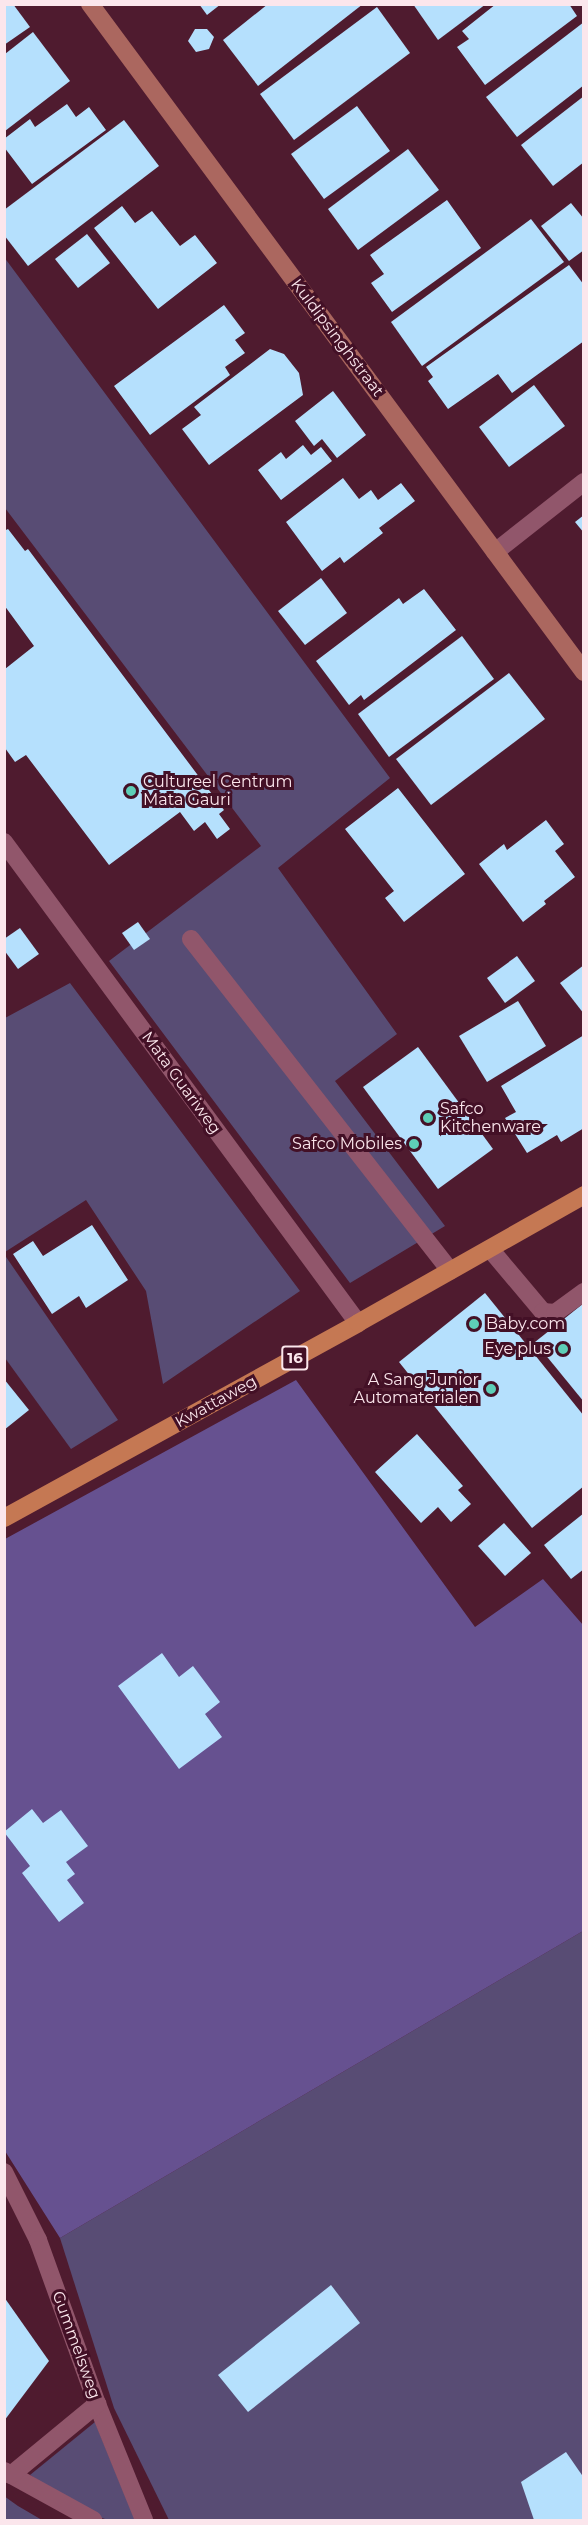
<!DOCTYPE html>
<html>
<head>
<meta charset="utf-8">
<style>
	body { margin:0 }
	#map { position:relative; width:588px; height:2525px; overflow:hidden; background:#4f1b2f; font-family:Montserrat,sans-serif }
	div>[style] { position:absolute }
	.green>* { inset:0; background:#584c74 }
	.forest>* { inset:0; background:#665190 }
	.building>* { inset:0; background:#b5e0fd }
	.lane>* { height:18px; margin:-9px; padding:0 9px; transform-origin:9px; border-radius:9px; background:#91566b }
	.street>* { height:18px; margin:-9px; padding:0 9px; transform-origin:9px; border-radius:9px; background:#91566b }
	.secondary>* { height:18px; margin:-9px; padding:0 9px; transform-origin:9px; border-radius:9px; background:#ab675f }
	.primary>* { height:18px; margin:-9px; padding:0 9px; transform-origin:9px; border-radius:9px; background:#c57853 }
	.dots>* { width:16px; height:16px; translate:-50% -50%; box-sizing:border-box; border:3px solid #431026; border-radius:50% }
	span { translate:-50% -50%; white-space:nowrap; text-align:center; line-height:1.15; -webkit-text-stroke:6px #431026; paint-order:stroke }
	.shield-label span { padding:2px 4px; background:#431026; border:2px solid; border-radius:4px; -webkit-text-stroke-width:0 }
	.shield-label { font-size:15px; color:#fbe6ec; font-weight:700 }
	.street-label { font-size:16px; color:#fbe6ec }
	.poi-label { font-size:16px; color:#fbe6ec }
	.left { translate:0 -50%; text-align:left }
	.right { translate:-100% -50%; text-align:right }
	.frame { position:absolute; inset:0; border:6px solid #fbe6ec; pointer-events:none }
</style>
</head>
<body>
<div id="map">
	<div class="green">
		<i style="clip-path:polygon(4px 257px,390px 778px,278px 868px,397px 1034px,335px 1081px,445px 1226px,350px 1283px,109px 961px,261px 846px,5px 508px)"></i>
		<i style="clip-path:polygon(70px 983px,300px 1291px,163px 1384px,146px 1291px,86px 1200px,5px 1252px,5px 1018px)"></i>
		<i style="clip-path:polygon(4px 1254px,118px 1420px,71px 1449px,5px 1358px)"></i>
		<i style="clip-path:polygon(583px 1931px,583px 2520px,169px 2520px,114px 2408px,60px 2238px)"></i>
		<i style="clip-path:polygon(95px 2422px,135px 2520px,108px 2520px,90px 2514px,30px 2475px)"></i>
		<i style="clip-path:polygon(4px 2496px,18px 2506px,42px 2520px,5px 2520px)"></i>
	</div>
	<div class="forest">
		<i style="clip-path:polygon(296px 1380px,475px 1627px,543px 1579px,583px 1625px,583px 1931px,60px 2238px,5px 2151px,5px 1539px)"></i>
	</div>
	<div class="building">
		<i style="clip-path:polygon(4px 4px,13px 4px,30px 27px,4px 45px)"></i>
		<i style="clip-path:polygon(199px 4px,221px 4px,207px 15px)"></i>
		<i style="clip-path:polygon(268px 4px,363px 4px,258px 86px,223px 40px)"></i>
		<i style="clip-path:polygon(413px 4px,486px 4px,438px 40px)"></i>
		<i style="clip-path:polygon(496px 4px,569px 4px,577px 16px,485px 85px,457px 47px,469px 39px,462px 31px)"></i>
		<i style="clip-path:polygon(377px 7px,410px 53px,294px 140px,260px 94px)"></i>
		<i style="clip-path:polygon(584px 22px,584px 85px,517px 137px,486px 97px)"></i>
		<i style="clip-path:polygon(195px 29px,207px 29px,214px 37px,209px 49px,196px 52px,188px 41px)"></i>
		<i style="clip-path:polygon(33px 32px,70px 81px,5px 131px,5px 54px)"></i>
		<i style="clip-path:polygon(584px 96px,584px 162px,553px 186px,521px 145px)"></i>
		<i style="clip-path:polygon(67px 104px,76px 117px,89px 107px,106px 130px,32px 184px,4px 147px,4px 139px,30px 119px,35px 127px)"></i>
		<i style="clip-path:polygon(357px 106px,390px 151px,324px 199px,291px 154px)"></i>
		<i style="clip-path:polygon(124px 120px,159px 166px,28px 266px,4px 235px,4px 210px)"></i>
		<i style="clip-path:polygon(408px 149px,439px 190px,358px 250px,328px 209px)"></i>
		<i style="clip-path:polygon(447px 200px,481px 248px,392px 312px,371px 283px,384px 274px,370px 255px)"></i>
		<i style="clip-path:polygon(571px 203px,584px 219px,584px 250px,569px 261px,541px 226px)"></i>
		<i style="clip-path:polygon(122px 206px,135px 223px,152px 211px,180px 246px,195px 235px,217px 263px,158px 309px,94px 228px)"></i>
		<i style="clip-path:polygon(531px 219px,564px 262px,422px 366px,391px 322px)"></i>
		<i style="clip-path:polygon(87px 234px,110px 263px,78px 288px,55px 259px)"></i>
		<i style="clip-path:polygon(569px 265px,584px 285px,584px 341px,512px 393px,498px 374px,448px 409px,428px 381px,433px 377px,426px 367px)"></i>
		<i style="clip-path:polygon(224px 305px,245px 333px,235px 340px,245px 353px,225px 367px,230px 375px,150px 435px,114px 386px)"></i>
		<i style="clip-path:polygon(270px 349px,284px 354px,299px 373px,303px 395px,209px 465px,182px 429px,201px 415px,194px 407px)"></i>
		<i style="clip-path:polygon(534px 385px,565px 426px,509px 467px,479px 427px)"></i>
		<i style="clip-path:polygon(333px 391px,366px 435px,337px 458px,322px 439px,314px 446px,295px 421px)"></i>
		<i style="clip-path:polygon(303px 445px,311px 455px,321px 447px,332px 461px,281px 500px,258px 470px,281px 452px,286px 459px)"></i>
		<i style="clip-path:polygon(343px 478px,359px 499px,371px 490px,378px 500px,401px 483px,415px 501px,379px 528px,383px 533px,344px 563px,340px 557px,322px 571px,286px 522px)"></i>
		<i style="clip-path:polygon(584px 515px,584px 533px,575px 522px)"></i>
		<i style="clip-path:polygon(8px 529px,25px 551px,28px 549px,224px 810px,219px 814px,230px 829px,217px 839px,205px 822px,194px 831px,180px 812px,109px 865px,26px 755px,15px 762px,5px 748px,5px 669px,34px 646px,4px 605px,4px 531px)"></i>
		<i style="clip-path:polygon(321px 578px,347px 613px,305px 645px,278px 611px)"></i>
		<i style="clip-path:polygon(424px 589px,456px 630px,364px 700px,361px 695px,349px 705px,316px 661px,399px 598px,403px 604px)"></i>
		<i style="clip-path:polygon(462px 636px,494px 679px,389px 757px,358px 714px)"></i>
		<i style="clip-path:polygon(509px 673px,545px 719px,431px 805px,396px 759px)"></i>
		<i style="clip-path:polygon(398px 788px,465px 874px,404px 922px,385px 898px,394px 891px,345px 829px)"></i>
		<i style="clip-path:polygon(546px 820px,564px 844px,555px 851px,575px 877px,544px 901px,546px 904px,523px 922px,479px 864px,504px 844px,507px 850px)"></i>
		<i style="clip-path:polygon(138px 922px,150px 939px,134px 950px,122px 933px)"></i>
		<i style="clip-path:polygon(20px 928px,39px 954px,18px 969px,4px 950px,4px 939px)"></i>
		<i style="clip-path:polygon(517px 956px,535px 981px,505px 1003px,487px 978px)"></i>
		<i style="clip-path:polygon(584px 965px,584px 1014px,560px 983px)"></i>
		<i style="clip-path:polygon(518px 1001px,546px 1046px,487px 1082px,459px 1036px)"></i>
		<i style="clip-path:polygon(584px 1035px,584px 1128px,561px 1142px,557px 1135px,527px 1153px,505px 1118px,516px 1112px,501px 1086px)"></i>
		<i style="clip-path:polygon(418px 1047px,493px 1149px,438px 1189px,363px 1087px)"></i>
		<i style="clip-path:polygon(92px 1225px,128px 1280px,86px 1308px,79px 1296px,52px 1314px,13px 1254px,33px 1241px,43px 1256px)"></i>
		<i style="clip-path:polygon(485px 1293px,584px 1416px,584px 1486px,532px 1528px,399px 1362px)"></i>
		<i style="clip-path:polygon(584px 1303px,584px 1402px,535px 1342px)"></i>
		<i style="clip-path:polygon(4px 1379px,29px 1410px,4px 1430px)"></i>
		<i style="clip-path:polygon(417px 1434px,463px 1486px,458px 1490px,471px 1504px,451px 1522px,438px 1507px,421px 1523px,375px 1472px)"></i>
		<i style="clip-path:polygon(584px 1513px,584px 1569px,571px 1579px,544px 1545px)"></i>
		<i style="clip-path:polygon(504px 1523px,531px 1553px,505px 1576px,478px 1546px)"></i>
		<i style="clip-path:polygon(162px 1653px,179px 1677px,193px 1666px,220px 1702px,205px 1714px,222px 1737px,179px 1769px,118px 1686px)"></i>
		<i style="clip-path:polygon(32px 1809px,43px 1823px,61px 1810px,88px 1846px,66px 1862px,75px 1874px,67px 1880px,84px 1903px,59px 1922px,22px 1873px,30px 1866px,4px 1832px)"></i>
		<i style="clip-path:polygon(331px 2285px,360px 2323px,248px 2412px,218px 2375px)"></i>
		<i style="clip-path:polygon(4px 2297px,49px 2361px,4px 2421px)"></i>
		<i style="clip-path:polygon(566px 2452px,584px 2478px,584px 2520px,534px 2520px,521px 2482px)"></i>
	</div>
	<div class="lane">
		<i style="left:495px;top:552px;width:113px;rotate:-38.2deg"></i>
		<i style="left:4px;top:842px;width:597px;rotate:53.65deg"></i>
		<i style="left:191px;top:939px;width:421px;rotate:52deg"></i>
		<i style="left:490px;top:1249px;width:82px;rotate:49.9deg"></i>
		<i style="left:543px;top:1312px;width:12px;rotate:5deg"></i>
		<i style="left:555px;top:1313px;width:36px;rotate:-36deg"></i>
	</div>
	<div class="street">
		<i style="left:4px;top:2172px;width:76px;rotate:63.4deg"></i>
		<i style="left:38px;top:2240px;width:174px;rotate:70.2deg"></i>
		<i style="left:97px;top:2404px;width:125px;rotate:67.9deg"></i>
		<i style="left:4px;top:2471px;width:102px;rotate:28.8deg"></i>
		<i style="left:11px;top:2475px;width:112px;rotate:-39.5deg"></i>
	</div>
	<div class="secondary">
		<i style="left:90px;top:4px;width:831px;rotate:53.52deg"></i>
	</div>
	<div class="primary">
		<i style="left:4px;top:1518px;width:404px;rotate:-28.8deg"></i>
		<i style="left:358px;top:1323px;width:260px;rotate:-29.5deg"></i>
	</div>
	<div class="dots">
		<i style="left:131px;top:791px;background:#5eceb7"></i>
		<i style="left:428px;top:1118px;background:#5eceb7"></i>
		<i style="left:414px;top:1144px;background:#5eceb7"></i>
		<i style="left:474px;top:1324px;background:#5eceb7"></i>
		<i style="left:563px;top:1349px;background:#5eceb7"></i>
		<i style="left:491px;top:1389px;background:#5eceb7"></i>
	</div>
	<div class="shield-label">
		<span style="left:295px;top:1358px">16</span>
	</div>
	<div class="street-label">
		<span style="left:337px;top:338px;rotate:53deg">Kuldipsinghstraat</span>
		<span style="left:181px;top:1083px;rotate:54deg">Mata Guariweg</span>
		<span style="left:216px;top:1402px;rotate:-29deg">Kwattaweg</span>
		<span style="left:76px;top:2345px;rotate:70deg">Gummelsweg</span>
	</div>
	<div class="poi-label">
		<span class="left" style="left:143px;top:791px">Cultureel Centrum<br>Mata Gauri</span>
		<span class="left" style="left:440px;top:1118px">Safco<br>Kitchenware</span>
		<span class="right" style="left:402px;top:1144px">Safco Mobiles</span>
		<span class="left" style="left:486px;top:1324px">Baby.com</span>
		<span class="right" style="left:551px;top:1349px">Eye plus</span>
		<span class="right" style="left:479px;top:1389px">A Sang Junior<br>Automaterialen</span>
	</div>
	<div class="frame"></div>
</div>
</body>
</html>
